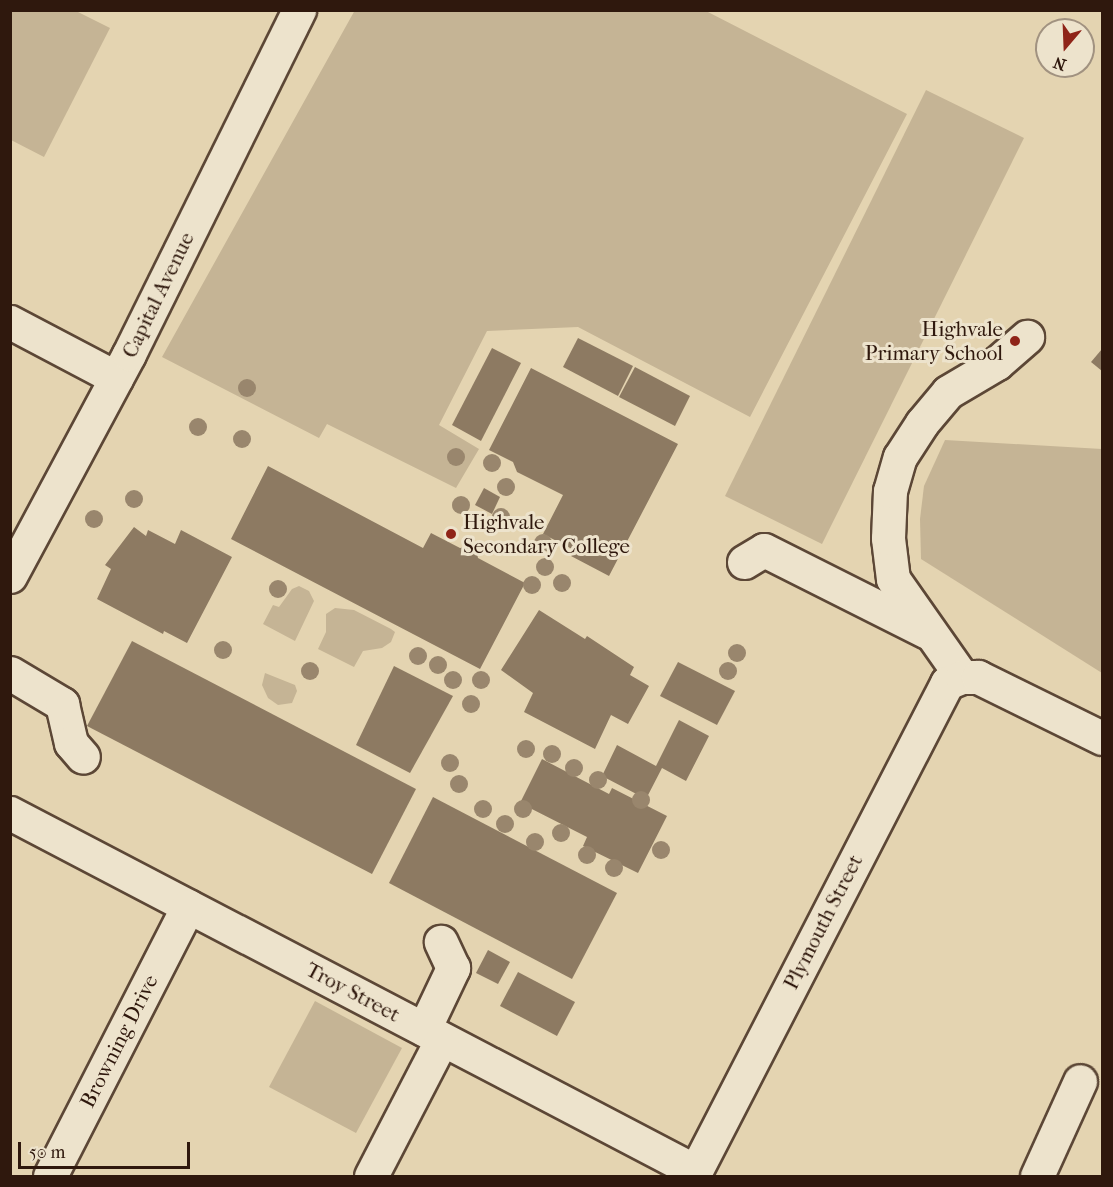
<!DOCTYPE html>
<html>
<head>
<meta charset="utf-8">
<style>
	body { margin:0 }
	#map { position:relative; width:1113px; height:1187px; overflow:hidden; background:#e4d4b1; font-family:"IM FELL French Canon",serif }
	div>[style] { position:absolute }
	.green>* { inset:0; background:#c5b495 }
	.building>* { inset:0; background:#8d7a62 }
	.roads { filter:drop-shadow(2px 0 #5c4736) drop-shadow(-2px 0 #5c4736) drop-shadow(0 2px #5c4736) drop-shadow(0 -2px #5c4736) }
	.minor>* { height:33px; margin:-16.5px; padding:0 16.5px; transform-origin:16.5px; border-radius:16.5px; background:#ede3cc }
	.trees>* { width:18px; height:18px; margin:-9px; border-radius:50%; background:#99866d }
	.dots>* { width:16px; height:16px; translate:-50% -50%; box-sizing:border-box; border:3px solid #ede3cc; border-radius:50% }
	span { translate:-50% -50%; white-space:nowrap; text-align:center; line-height:1.15; -webkit-text-stroke:6px #ede3cc; paint-order:stroke }
	.street-label { font-size:21px; color:#2f180d }
	.poi-label { font-size:21px; color:#2f180d }
	.right { translate:-100% -50%; text-align:right }
	.left { translate:0 -50%; text-align:left }
	.frame { position:absolute; inset:0; border:12px solid #2f180d; pointer-events:none }
	.north { position:absolute; left:1035px; top:18px; width:60px; height:60px; box-sizing:border-box; background:#ede3cc; border:2px solid #a19280; border-radius:50%; rotate:199deg; font-size:16px; font-weight:700; line-height:24px; text-align:center; color:#2f180d }
	.north::after { content:''; display:block; margin:auto; width:21px; height:27px; background:#8f2418; clip-path:polygon(50% 0,100% 100%,50% 72%,0 100%) }
	.scale { position:absolute; left:18px; top:1142px; width:172px; height:27px; box-sizing:border-box; border:3px solid #2f180d; border-top:0; padding-left:8px; font-size:18px; line-height:21px; white-space:nowrap; color:#2f180d; -webkit-text-stroke:4px #ede3cc; paint-order:stroke }
</style>
</head>
<body>
<div id="map">
	<div class="green">
		<i style="clip-path:polygon(355px 10px,706px 11px,907px 114px,750px 417px,578px 327px,487px 331px,439px 425px,479px 449px,456px 488px,327px 424px,319px 438px,162px 357px)"></i>
		<i style="clip-path:polygon(10px 11px,76px 11px,110px 28px,44px 157px,11px 140px)"></i>
		<i style="clip-path:polygon(926px 90px,1024px 138px,822px 544px,725px 496px)"></i>
		<i style="clip-path:polygon(945px 440px,1102px 449px,1102px 673px,921px 559px,920px 519px,924px 486px)"></i>
		<i style="clip-path:polygon(299px 586px,309px 591px,314px 601px,295px 641px,263px 624px,273px 605px,279px 607px,292px 589px)"></i>
		<i style="clip-path:polygon(335px 608px,354px 610px,391px 629px,395px 632px,391px 642px,382px 648px,363px 651px,354px 667px,318px 649px,326px 632px,326px 614px)"></i>
		<i style="clip-path:polygon(265px 673px,295px 685px,297px 691px,292px 703px,278px 705px,268px 698px,262px 685px)"></i>
		<i style="clip-path:polygon(315px 1001px,402px 1048px,356px 1133px,269px 1087px)"></i>
	</div>
	<div class="building">
		<i style="clip-path:polygon(578px 338px,633px 366px,618px 396px,563px 367px)"></i>
		<i style="clip-path:polygon(492px 348px,521px 363px,481px 441px,452px 425px)"></i>
		<i style="clip-path:polygon(1102px 349px,1102px 371px,1091px 362px)"></i>
		<i style="clip-path:polygon(635px 367px,690px 396px,675px 426px,619px 397px)"></i>
		<i style="clip-path:polygon(531px 368px,678px 444px,609px 576px,571px 556px,574px 550px,543px 534px,563px 495px,517px 472px,513px 462px,489px 450px)"></i>
		<i style="clip-path:polygon(268px 466px,423px 548px,431px 533px,460px 548px,475px 545px,478px 558px,525px 583px,480px 669px,231px 539px)"></i>
		<i style="clip-path:polygon(484px 488px,500px 497px,492px 514px,475px 505px)"></i>
		<i style="clip-path:polygon(134px 527px,146px 536px,148px 530px,175px 544px,181px 530px,232px 557px,187px 643px,164px 631px,163px 634px,97px 599px,111px 569px,105px 565px)"></i>
		<i style="clip-path:polygon(539px 610px,585px 639px,587px 636px,634px 667px,630px 675px,649px 686px,628px 724px,611px 715px,595px 749px,524px 712px,533px 693px,501px 670px)"></i>
		<i style="clip-path:polygon(132px 641px,416px 789px,372px 874px,87px 726px)"></i>
		<i style="clip-path:polygon(678px 662px,735px 691px,717px 725px,660px 696px)"></i>
		<i style="clip-path:polygon(394px 666px,453px 696px,410px 773px,356px 745px)"></i>
		<i style="clip-path:polygon(679px 720px,709px 736px,686px 781px,662px 768px,646px 799px,602px 776px,617px 745px,656px 766px)"></i>
		<i style="clip-path:polygon(542px 759px,609px 794px,612px 788px,667px 816px,638px 873px,583px 846px,587px 837px,520px 803px)"></i>
		<i style="clip-path:polygon(433px 797px,617px 893px,572px 979px,389px 883px)"></i>
		<i style="clip-path:polygon(488px 950px,510px 962px,498px 984px,476px 973px)"></i>
		<i style="clip-path:polygon(518px 972px,575px 1002px,557px 1036px,500px 1006px)"></i>
	</div>
	<div class="roads">
		<div class="minor">
			<i style="left:10px;top:322px;width:120px;rotate:27.8deg"></i>
			<i style="left:744px;top:562px;width:23px;rotate:-31deg"></i>
			<i style="left:764px;top:550px;width:182px;rotate:26.7deg"></i>
			<i style="left:10px;top:576px;width:252px;rotate:-61.8deg"></i>
			<i style="left:129px;top:354px;width:384px;rotate:-63.7deg"></i>
			<i style="left:10px;top:673px;width:61px;rotate:30.8deg"></i>
			<i style="left:62px;top:704px;width:40px;rotate:77deg"></i>
			<i style="left:71px;top:743px;width:18px;rotate:49deg"></i>
			<i style="left:962px;top:677px;width:120px;rotate:-125.1deg"></i>
			<i style="left:893px;top:579px;width:41px;rotate:-97deg"></i>
			<i style="left:888px;top:538px;width:47px;rotate:-87.6deg"></i>
			<i style="left:890px;top:491px;width:35px;rotate:-74deg"></i>
			<i style="left:900px;top:457px;width:40px;rotate:-57.1deg"></i>
			<i style="left:922px;top:423px;width:40px;rotate:-50deg"></i>
			<i style="left:948px;top:392px;width:57px;rotate:-30.6deg"></i>
			<i style="left:997px;top:363px;width:40px;rotate:-41deg"></i>
			<i style="left:10px;top:813px;width:773px;rotate:27.59deg"></i>
			<i style="left:424px;top:1029px;width:68px;rotate:-64.6deg"></i>
			<i style="left:453px;top:968px;width:29px;rotate:-115deg"></i>
			<i style="left:50px;top:1176px;width:303px;rotate:-62.9deg"></i>
			<i style="left:371px;top:1176px;width:154px;rotate:-62.6deg"></i>
			<i style="left:693px;top:1176px;width:555px;rotate:-62.74deg"></i>
			<i style="left:947px;top:683px;width:16px;rotate:-22deg"></i>
			<i style="left:962px;top:677px;width:16px"></i>
			<i style="left:978px;top:677px;width:138px;rotate:26.2deg"></i>
			<i style="left:1037px;top:1176px;width:104px;rotate:-65.6deg"></i>
		</div>
	</div>
	<div class="trees">
		<i style="left:247px;top:388px"></i>
		<i style="left:198px;top:427px"></i>
		<i style="left:242px;top:439px"></i>
		<i style="left:456px;top:457px"></i>
		<i style="left:492px;top:463px"></i>
		<i style="left:506px;top:487px"></i>
		<i style="left:134px;top:499px"></i>
		<i style="left:461px;top:505px"></i>
		<i style="left:501px;top:517px"></i>
		<i style="left:94px;top:519px"></i>
		<i style="left:543px;top:543px"></i>
		<i style="left:545px;top:567px"></i>
		<i style="left:562px;top:583px"></i>
		<i style="left:532px;top:585px"></i>
		<i style="left:278px;top:589px"></i>
		<i style="left:223px;top:650px"></i>
		<i style="left:737px;top:653px"></i>
		<i style="left:418px;top:656px"></i>
		<i style="left:438px;top:665px"></i>
		<i style="left:310px;top:671px"></i>
		<i style="left:728px;top:671px"></i>
		<i style="left:453px;top:680px"></i>
		<i style="left:481px;top:680px"></i>
		<i style="left:471px;top:704px"></i>
		<i style="left:526px;top:749px"></i>
		<i style="left:552px;top:754px"></i>
		<i style="left:450px;top:763px"></i>
		<i style="left:574px;top:768px"></i>
		<i style="left:598px;top:780px"></i>
		<i style="left:459px;top:784px"></i>
		<i style="left:641px;top:800px"></i>
		<i style="left:483px;top:809px"></i>
		<i style="left:523px;top:809px"></i>
		<i style="left:505px;top:824px"></i>
		<i style="left:561px;top:833px"></i>
		<i style="left:535px;top:842px"></i>
		<i style="left:661px;top:850px"></i>
		<i style="left:587px;top:855px"></i>
		<i style="left:614px;top:868px"></i>
	</div>
	<div class="dots">
		<i style="left:1015px;top:341px;background:#8f2418"></i>
		<i style="left:451px;top:534px;background:#8f2418"></i>
	</div>
	<div class="street-label">
		<span style="left:158px;top:295px;rotate:-64deg">Capital Avenue</span>
		<span style="left:823px;top:922px;rotate:-63deg">Plymouth Street</span>
		<span style="left:353px;top:992px;rotate:28deg">Troy Street</span>
		<span style="left:119px;top:1041px;rotate:-63deg">Browning Drive</span>
	</div>
	<div class="poi-label">
		<span class="right" style="left:1003px;top:341px">Highvale<br>Primary School</span>
		<span class="left" style="left:463px;top:534px">Highvale<br>Secondary College</span>
	</div>
	<div class="frame"></div>
	<div class="north">N</div>
	<div class="scale">50 m</div>
</div>
</body>
</html>
